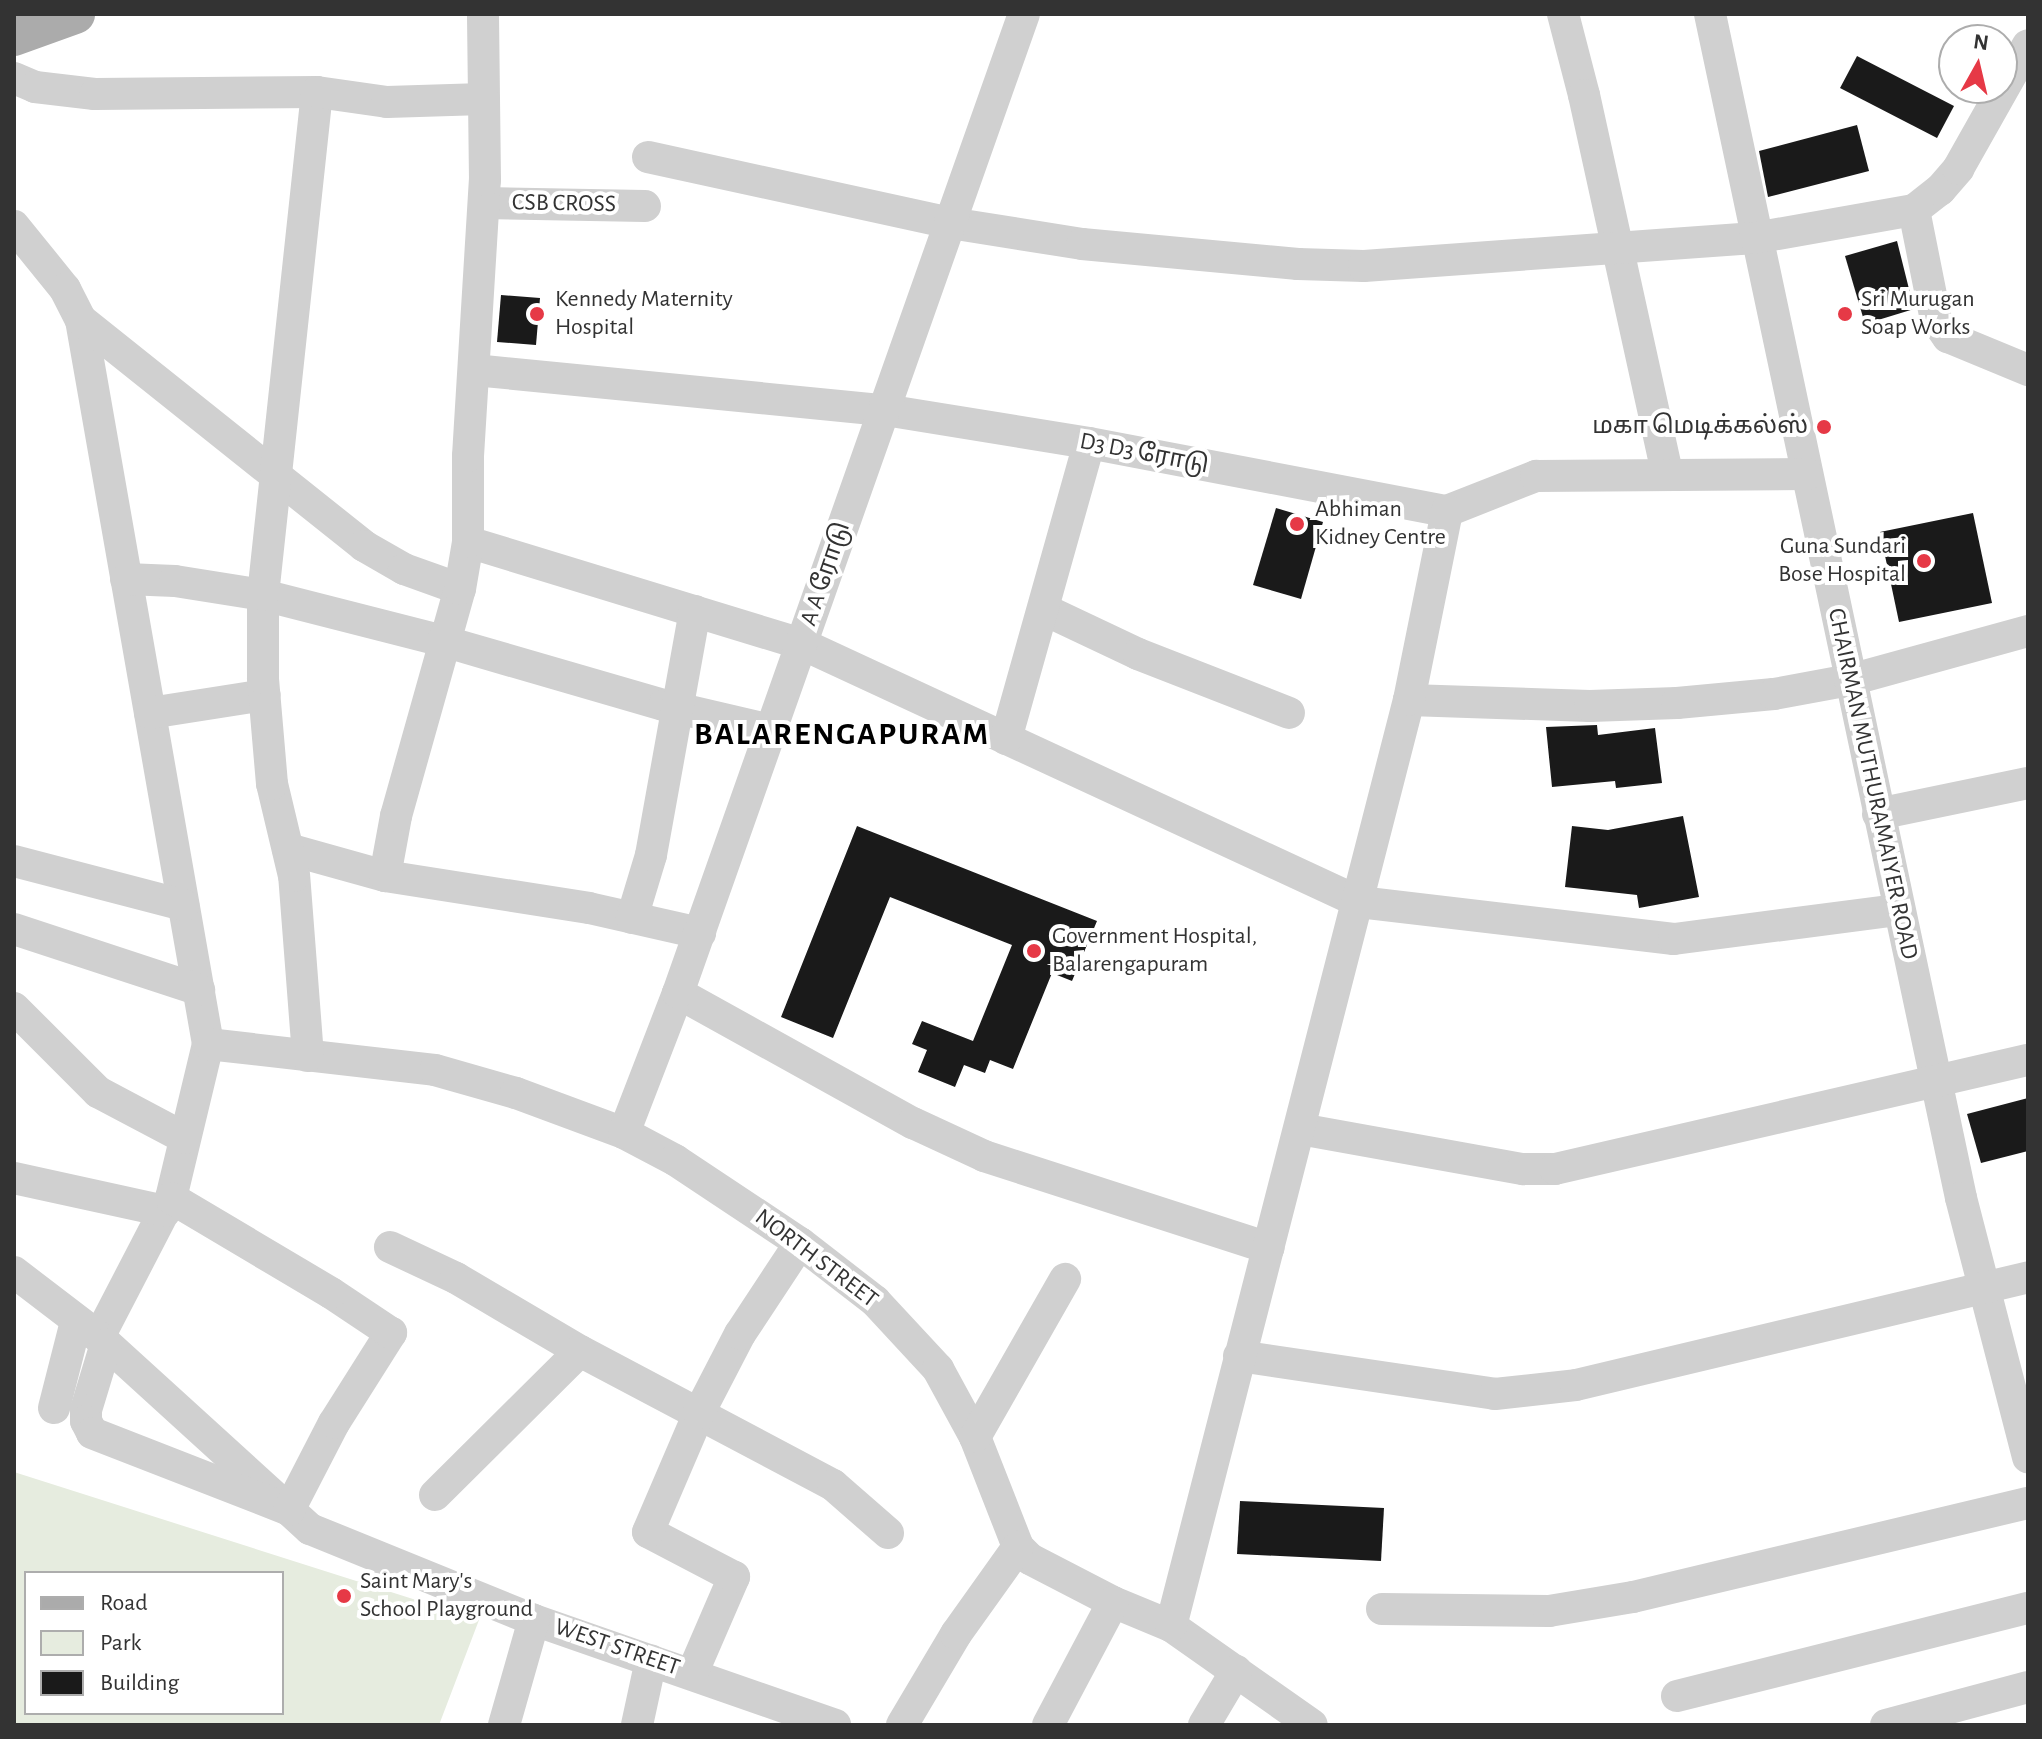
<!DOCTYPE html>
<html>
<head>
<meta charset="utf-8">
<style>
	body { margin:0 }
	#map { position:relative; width:2042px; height:1739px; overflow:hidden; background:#fff; font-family:"Alegreya Sans","Noto Sans Tamil",sans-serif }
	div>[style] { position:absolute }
	.green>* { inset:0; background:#e6ecdf }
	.building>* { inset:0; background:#1a1a1a }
	.minor>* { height:32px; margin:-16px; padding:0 16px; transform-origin:16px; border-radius:16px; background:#d0d0d0 }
	.major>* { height:40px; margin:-20px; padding:0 20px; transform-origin:20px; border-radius:20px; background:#ababab }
	.dots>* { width:22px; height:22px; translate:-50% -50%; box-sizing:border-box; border:4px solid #fff; border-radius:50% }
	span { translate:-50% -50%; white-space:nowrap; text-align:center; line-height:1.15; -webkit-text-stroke:8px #fff; paint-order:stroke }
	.street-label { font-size:24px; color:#333 }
	.poi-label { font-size:24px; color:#333 }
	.left { translate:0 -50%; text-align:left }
	.right { translate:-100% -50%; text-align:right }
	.district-label { font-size:32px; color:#000; font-weight:700; letter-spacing:2px }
	.frame { position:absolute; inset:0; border:16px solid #333; pointer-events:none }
	.legend { position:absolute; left:24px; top:1571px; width:260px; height:144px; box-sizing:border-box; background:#fff; border:2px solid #adadad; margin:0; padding:10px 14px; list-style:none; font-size:24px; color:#333 }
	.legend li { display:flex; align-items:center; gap:16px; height:40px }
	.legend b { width:40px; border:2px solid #adadad }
	.north { position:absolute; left:1938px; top:24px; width:80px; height:80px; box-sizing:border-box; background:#fff; border:2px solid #adadad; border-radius:50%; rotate:8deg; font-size:22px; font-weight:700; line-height:32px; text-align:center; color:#333 }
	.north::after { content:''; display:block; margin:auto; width:28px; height:36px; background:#e63946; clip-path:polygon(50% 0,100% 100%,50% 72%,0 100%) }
</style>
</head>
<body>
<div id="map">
	<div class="green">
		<i style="clip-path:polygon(evenodd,14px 1472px,479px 1620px,439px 1725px,14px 1725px,14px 1472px,26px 1573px,282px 1573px,282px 1713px,26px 1713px,26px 1573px)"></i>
	</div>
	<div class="building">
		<i style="clip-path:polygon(1857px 56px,1954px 106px,1937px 138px,1840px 88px)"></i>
		<i style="clip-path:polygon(1857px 125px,1869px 171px,1768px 197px,1759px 151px)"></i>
		<i style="clip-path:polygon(1897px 241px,1914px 309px,1865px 324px,1845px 256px)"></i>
		<i style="clip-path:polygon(501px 295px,540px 298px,536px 345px,497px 342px)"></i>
		<i style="clip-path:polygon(1276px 508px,1323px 522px,1301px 599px,1253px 585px)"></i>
		<i style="clip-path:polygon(1973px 513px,1992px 603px,1899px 622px,1880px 532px)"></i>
		<i style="clip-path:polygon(1597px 725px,1598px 735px,1655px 728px,1662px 783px,1616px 788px,1615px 781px,1552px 787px,1546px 727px)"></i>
		<i style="clip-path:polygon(1683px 816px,1699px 897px,1639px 908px,1637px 895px,1565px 887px,1572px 826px,1608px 830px)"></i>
		<i style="clip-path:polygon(857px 826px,1097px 921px,1072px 981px,1052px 973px,1013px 1069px,990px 1060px,985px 1073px,964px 1065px,955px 1087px,918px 1072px,927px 1050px,912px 1044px,922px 1021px,973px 1041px,1012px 945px,890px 897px,833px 1038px,781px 1017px)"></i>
		<i style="clip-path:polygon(2028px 1098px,2028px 1151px,1981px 1163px,1967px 1114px)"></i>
		<i style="clip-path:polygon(1240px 1501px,1384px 1508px,1381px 1561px,1237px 1554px)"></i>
	</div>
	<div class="minor">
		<i style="left:1563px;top:14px;width:84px;rotate:75.5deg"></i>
		<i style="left:1584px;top:95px;width:387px;rotate:77.6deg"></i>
		<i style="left:1710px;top:14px;width:1210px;rotate:78.03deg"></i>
		<i style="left:1961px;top:1198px;width:268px;rotate:75.5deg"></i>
		<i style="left:14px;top:78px;width:23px;rotate:23deg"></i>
		<i style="left:35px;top:87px;width:60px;rotate:6.7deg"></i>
		<i style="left:95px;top:94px;width:222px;rotate:-0.5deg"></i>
		<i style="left:648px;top:157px;width:309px;rotate:12.3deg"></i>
		<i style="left:950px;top:223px;width:134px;rotate:9deg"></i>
		<i style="left:1082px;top:244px;width:217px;rotate:5.3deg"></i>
		<i style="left:1298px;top:264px;width:66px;rotate:1.7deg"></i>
		<i style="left:1364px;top:266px;width:392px;rotate:-4.1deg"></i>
		<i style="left:1755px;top:238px;width:161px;rotate:-10deg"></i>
		<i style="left:1914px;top:210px;width:33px;rotate:-38deg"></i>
		<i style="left:1940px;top:190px;width:28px;rotate:-49deg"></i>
		<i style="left:1958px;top:169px;width:142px;rotate:-60.6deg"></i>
		<i style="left:484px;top:203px;width:161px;rotate:1.1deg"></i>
		<i style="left:1914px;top:210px;width:112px;rotate:78.7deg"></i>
		<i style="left:1936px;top:320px;width:21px;rotate:55deg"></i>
		<i style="left:1948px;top:337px;width:87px;rotate:22.4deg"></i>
		<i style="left:14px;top:226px;width:81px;rotate:51deg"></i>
		<i style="left:65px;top:289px;width:35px;rotate:63deg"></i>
		<i style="left:81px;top:320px;width:735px;rotate:80.05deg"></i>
		<i style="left:208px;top:1044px;width:158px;rotate:103.5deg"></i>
		<i style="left:171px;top:1198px;width:157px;rotate:117.4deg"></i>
		<i style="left:81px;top:320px;width:362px;rotate:38.6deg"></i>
		<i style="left:364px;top:546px;width:46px;rotate:29.9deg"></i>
		<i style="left:404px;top:569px;width:59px;rotate:19.7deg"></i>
		<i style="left:474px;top:370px;width:413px;rotate:5.6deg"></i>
		<i style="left:885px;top:410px;width:207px;rotate:9.2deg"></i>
		<i style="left:1089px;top:443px;width:364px;rotate:10.8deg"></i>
		<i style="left:1447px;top:511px;width:96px;rotate:-21.5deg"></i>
		<i style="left:1536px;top:476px;width:271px;rotate:-0.4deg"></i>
		<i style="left:468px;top:542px;width:349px;rotate:17deg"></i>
		<i style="left:802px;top:644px;width:614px;rotate:24.85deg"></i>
		<i style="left:1359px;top:902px;width:317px;rotate:6.7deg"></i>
		<i style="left:1674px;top:939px;width:226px;rotate:-7.4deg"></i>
		<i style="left:126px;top:579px;width:49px;rotate:2.3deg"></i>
		<i style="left:175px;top:581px;width:89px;rotate:9deg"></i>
		<i style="left:263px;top:595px;width:186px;rotate:14.3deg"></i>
		<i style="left:443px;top:641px;width:230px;rotate:16.2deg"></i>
		<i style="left:664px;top:705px;width:110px;rotate:13.2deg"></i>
		<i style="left:1045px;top:610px;width:103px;rotate:25.3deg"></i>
		<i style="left:1138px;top:654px;width:162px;rotate:21.3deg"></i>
		<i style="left:1409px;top:700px;width:181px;rotate:1.9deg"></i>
		<i style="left:1590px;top:706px;width:87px;rotate:-2deg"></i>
		<i style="left:1677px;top:703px;width:97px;rotate:-5.3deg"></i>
		<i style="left:1774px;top:694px;width:77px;rotate:-10.4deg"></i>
		<i style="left:1850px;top:680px;width:185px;rotate:-15.4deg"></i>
		<i style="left:150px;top:713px;width:116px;rotate:-8.9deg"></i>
		<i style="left:1006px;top:739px;width:307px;rotate:-74.3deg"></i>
		<i style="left:1878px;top:814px;width:153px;rotate:-11.7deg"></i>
		<i style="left:288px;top:849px;width:101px;rotate:15.6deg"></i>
		<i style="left:385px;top:876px;width:206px;rotate:8.9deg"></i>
		<i style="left:589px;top:908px;width:114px;rotate:12.7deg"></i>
		<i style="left:14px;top:861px;width:175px;rotate:14.6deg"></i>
		<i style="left:385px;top:876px;width:61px;rotate:-79.6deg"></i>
		<i style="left:396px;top:816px;width:236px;rotate:-74.3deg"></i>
		<i style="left:460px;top:589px;width:48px;rotate:-80.3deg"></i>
		<i style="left:468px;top:542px;width:86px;rotate:-90deg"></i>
		<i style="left:468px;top:456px;width:277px;rotate:-86.5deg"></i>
		<i style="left:485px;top:180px;width:166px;rotate:-90.7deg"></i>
		<i style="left:632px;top:918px;width:66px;rotate:-73.2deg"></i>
		<i style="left:651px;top:855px;width:248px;rotate:-79.8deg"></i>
		<i style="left:14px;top:929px;width:195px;rotate:18.2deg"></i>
		<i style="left:678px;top:993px;width:269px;rotate:29deg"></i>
		<i style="left:913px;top:1123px;width:78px;rotate:24.9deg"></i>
		<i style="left:984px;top:1156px;width:299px;rotate:17.9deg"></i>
		<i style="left:14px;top:1008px;width:119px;rotate:45deg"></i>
		<i style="left:98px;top:1092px;width:98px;rotate:27.9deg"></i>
		<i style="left:208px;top:1044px;width:228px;rotate:6.5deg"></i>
		<i style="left:435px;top:1070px;width:84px;rotate:15.9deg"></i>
		<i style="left:516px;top:1093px;width:115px;rotate:20.3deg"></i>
		<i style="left:624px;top:1133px;width:58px;rotate:27.9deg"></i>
		<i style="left:675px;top:1160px;width:150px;rotate:33.6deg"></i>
		<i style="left:800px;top:1243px;width:95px;rotate:37.7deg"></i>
		<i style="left:875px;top:1301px;width:93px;rotate:47.2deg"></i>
		<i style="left:938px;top:1369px;width:77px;rotate:61.4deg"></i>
		<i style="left:975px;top:1437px;width:118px;rotate:68.6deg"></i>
		<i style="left:1018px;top:1547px;width:17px;rotate:45deg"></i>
		<i style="left:1030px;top:1559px;width:93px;rotate:27.4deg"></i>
		<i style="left:1113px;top:1602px;width:63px;rotate:22.5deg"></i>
		<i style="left:1171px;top:1626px;width:172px;rotate:35.1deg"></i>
		<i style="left:308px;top:1056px;width:181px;rotate:-94.4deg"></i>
		<i style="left:294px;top:876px;width:95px;rotate:-103.4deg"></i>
		<i style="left:272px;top:784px;width:106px;rotate:-94.9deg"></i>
		<i style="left:263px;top:678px;width:83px;rotate:-90deg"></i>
		<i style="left:263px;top:595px;width:506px;rotate:-83.87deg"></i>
		<i style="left:317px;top:92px;width:71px;rotate:8.1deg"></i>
		<i style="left:387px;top:102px;width:96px;rotate:-1.8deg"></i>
		<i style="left:1300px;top:1129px;width:227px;rotate:10.2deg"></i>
		<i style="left:1523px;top:1169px;width:32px"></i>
		<i style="left:1555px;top:1169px;width:485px;rotate:-13deg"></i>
		<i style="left:624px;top:1133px;width:150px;rotate:-68.9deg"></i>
		<i style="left:678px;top:993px;width:1038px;rotate:-70.54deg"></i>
		<i style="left:14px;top:1178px;width:155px;rotate:12.3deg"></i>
		<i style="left:390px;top:1247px;width:73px;rotate:25.2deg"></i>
		<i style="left:456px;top:1278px;width:144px;rotate:30.5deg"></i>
		<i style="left:580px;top:1351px;width:286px;rotate:27.9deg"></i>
		<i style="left:833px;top:1485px;width:73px;rotate:41.1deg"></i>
		<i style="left:14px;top:1272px;width:107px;rotate:37.4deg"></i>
		<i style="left:99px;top:1337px;width:285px;rotate:42.3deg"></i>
		<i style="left:310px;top:1529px;width:242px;rotate:22.1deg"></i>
		<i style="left:534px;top:1620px;width:319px;rotate:19.2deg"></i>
		<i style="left:106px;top:1344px;width:69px;rotate:106.9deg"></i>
		<i style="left:86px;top:1410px;width:11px;rotate:90deg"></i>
		<i style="left:86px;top:1421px;width:13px;rotate:63deg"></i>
		<i style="left:92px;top:1433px;width:212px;rotate:21.3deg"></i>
		<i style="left:289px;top:1510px;width:98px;rotate:-62.7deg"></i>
		<i style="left:334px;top:1423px;width:107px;rotate:-57.7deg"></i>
		<i style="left:391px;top:1333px;width:72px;rotate:-146.3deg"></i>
		<i style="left:331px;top:1293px;width:186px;rotate:-149.3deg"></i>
		<i style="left:1239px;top:1356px;width:259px;rotate:8.4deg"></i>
		<i style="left:1495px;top:1394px;width:81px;rotate:-6.3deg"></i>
		<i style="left:1576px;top:1385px;width:465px;rotate:-13.4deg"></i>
		<i style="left:54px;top:1408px;width:89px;rotate:-75.7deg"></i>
		<i style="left:975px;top:1437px;width:182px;rotate:-60.3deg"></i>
		<i style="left:435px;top:1495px;width:204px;rotate:-44.8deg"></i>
		<i style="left:1382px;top:1609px;width:167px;rotate:0.7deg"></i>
		<i style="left:1549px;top:1611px;width:85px;rotate:-9.5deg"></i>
		<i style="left:1633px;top:1597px;width:406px;rotate:-13.4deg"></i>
		<i style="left:1171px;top:1626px;width:956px;rotate:-75.59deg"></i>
		<i style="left:1409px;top:700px;width:193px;rotate:-78.6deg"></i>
		<i style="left:692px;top:1674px;width:106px;rotate:-66.6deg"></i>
		<i style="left:734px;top:1577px;width:97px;rotate:-152.4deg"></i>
		<i style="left:648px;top:1532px;width:129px;rotate:-66.8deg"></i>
		<i style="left:699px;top:1413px;width:89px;rotate:-62.6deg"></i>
		<i style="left:740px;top:1334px;width:109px;rotate:-56.6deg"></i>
		<i style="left:1677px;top:1696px;width:362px;rotate:-14.1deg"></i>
		<i style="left:504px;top:1725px;width:109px;rotate:-74.1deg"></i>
		<i style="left:637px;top:1725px;width:66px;rotate:-77.8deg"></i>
		<i style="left:902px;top:1725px;width:106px;rotate:-59.3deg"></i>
		<i style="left:956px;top:1634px;width:107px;rotate:-54.5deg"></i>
		<i style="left:1048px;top:1725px;width:139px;rotate:-62.1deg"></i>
		<i style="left:1204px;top:1725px;width:63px;rotate:-59.3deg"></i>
		<i style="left:1886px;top:1725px;width:147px;rotate:-15deg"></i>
	</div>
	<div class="major">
		<i style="left:14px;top:36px;width:65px;rotate:-19.8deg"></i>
	</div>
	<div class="dots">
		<i style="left:537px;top:314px;background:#e63946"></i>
		<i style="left:1845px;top:314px;background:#e63946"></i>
		<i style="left:1824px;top:427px;background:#e63946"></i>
		<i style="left:1297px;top:524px;background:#e63946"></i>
		<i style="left:1924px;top:561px;background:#e63946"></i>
		<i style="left:1034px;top:951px;background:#e63946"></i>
		<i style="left:344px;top:1596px;background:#e63946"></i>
	</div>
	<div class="street-label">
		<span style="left:564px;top:204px;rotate:1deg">CSB CROSS</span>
		<span style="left:1144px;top:454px;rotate:11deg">D3 D3 ரோடு</span>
		<span style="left:826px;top:574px;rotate:-71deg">A A ரோடு</span>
		<span style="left:1872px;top:784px;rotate:78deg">CHAIRMAN MUTHURAMAIYER ROAD</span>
		<span style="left:816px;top:1259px;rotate:37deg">NORTH STREET</span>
		<span style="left:617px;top:1648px;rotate:19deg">WEST STREET</span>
	</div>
	<div class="poi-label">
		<span class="left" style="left:555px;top:314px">Kennedy Maternity<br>Hospital</span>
		<span class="left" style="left:1861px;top:314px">Sri Murugan<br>Soap Works</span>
		<span class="right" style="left:1808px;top:427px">மகா மெடிக்கல்ஸ்</span>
		<span class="left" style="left:1315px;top:524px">Abhiman<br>Kidney Centre</span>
		<span class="right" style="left:1906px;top:561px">Guna Sundari<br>Bose Hospital</span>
		<span class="left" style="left:1052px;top:951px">Government Hospital,<br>Balarengapuram</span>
		<span class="left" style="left:360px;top:1596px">Saint Mary's<br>School Playground</span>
	</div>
	<div class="district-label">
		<span style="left:842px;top:734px">BALARENGAPURAM</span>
	</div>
	<div class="frame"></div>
	<ul class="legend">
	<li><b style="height:10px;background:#ababab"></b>Road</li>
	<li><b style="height:22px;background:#e6ecdf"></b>Park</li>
	<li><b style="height:22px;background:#1a1a1a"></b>Building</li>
	</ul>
	<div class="north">N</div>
</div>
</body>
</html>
